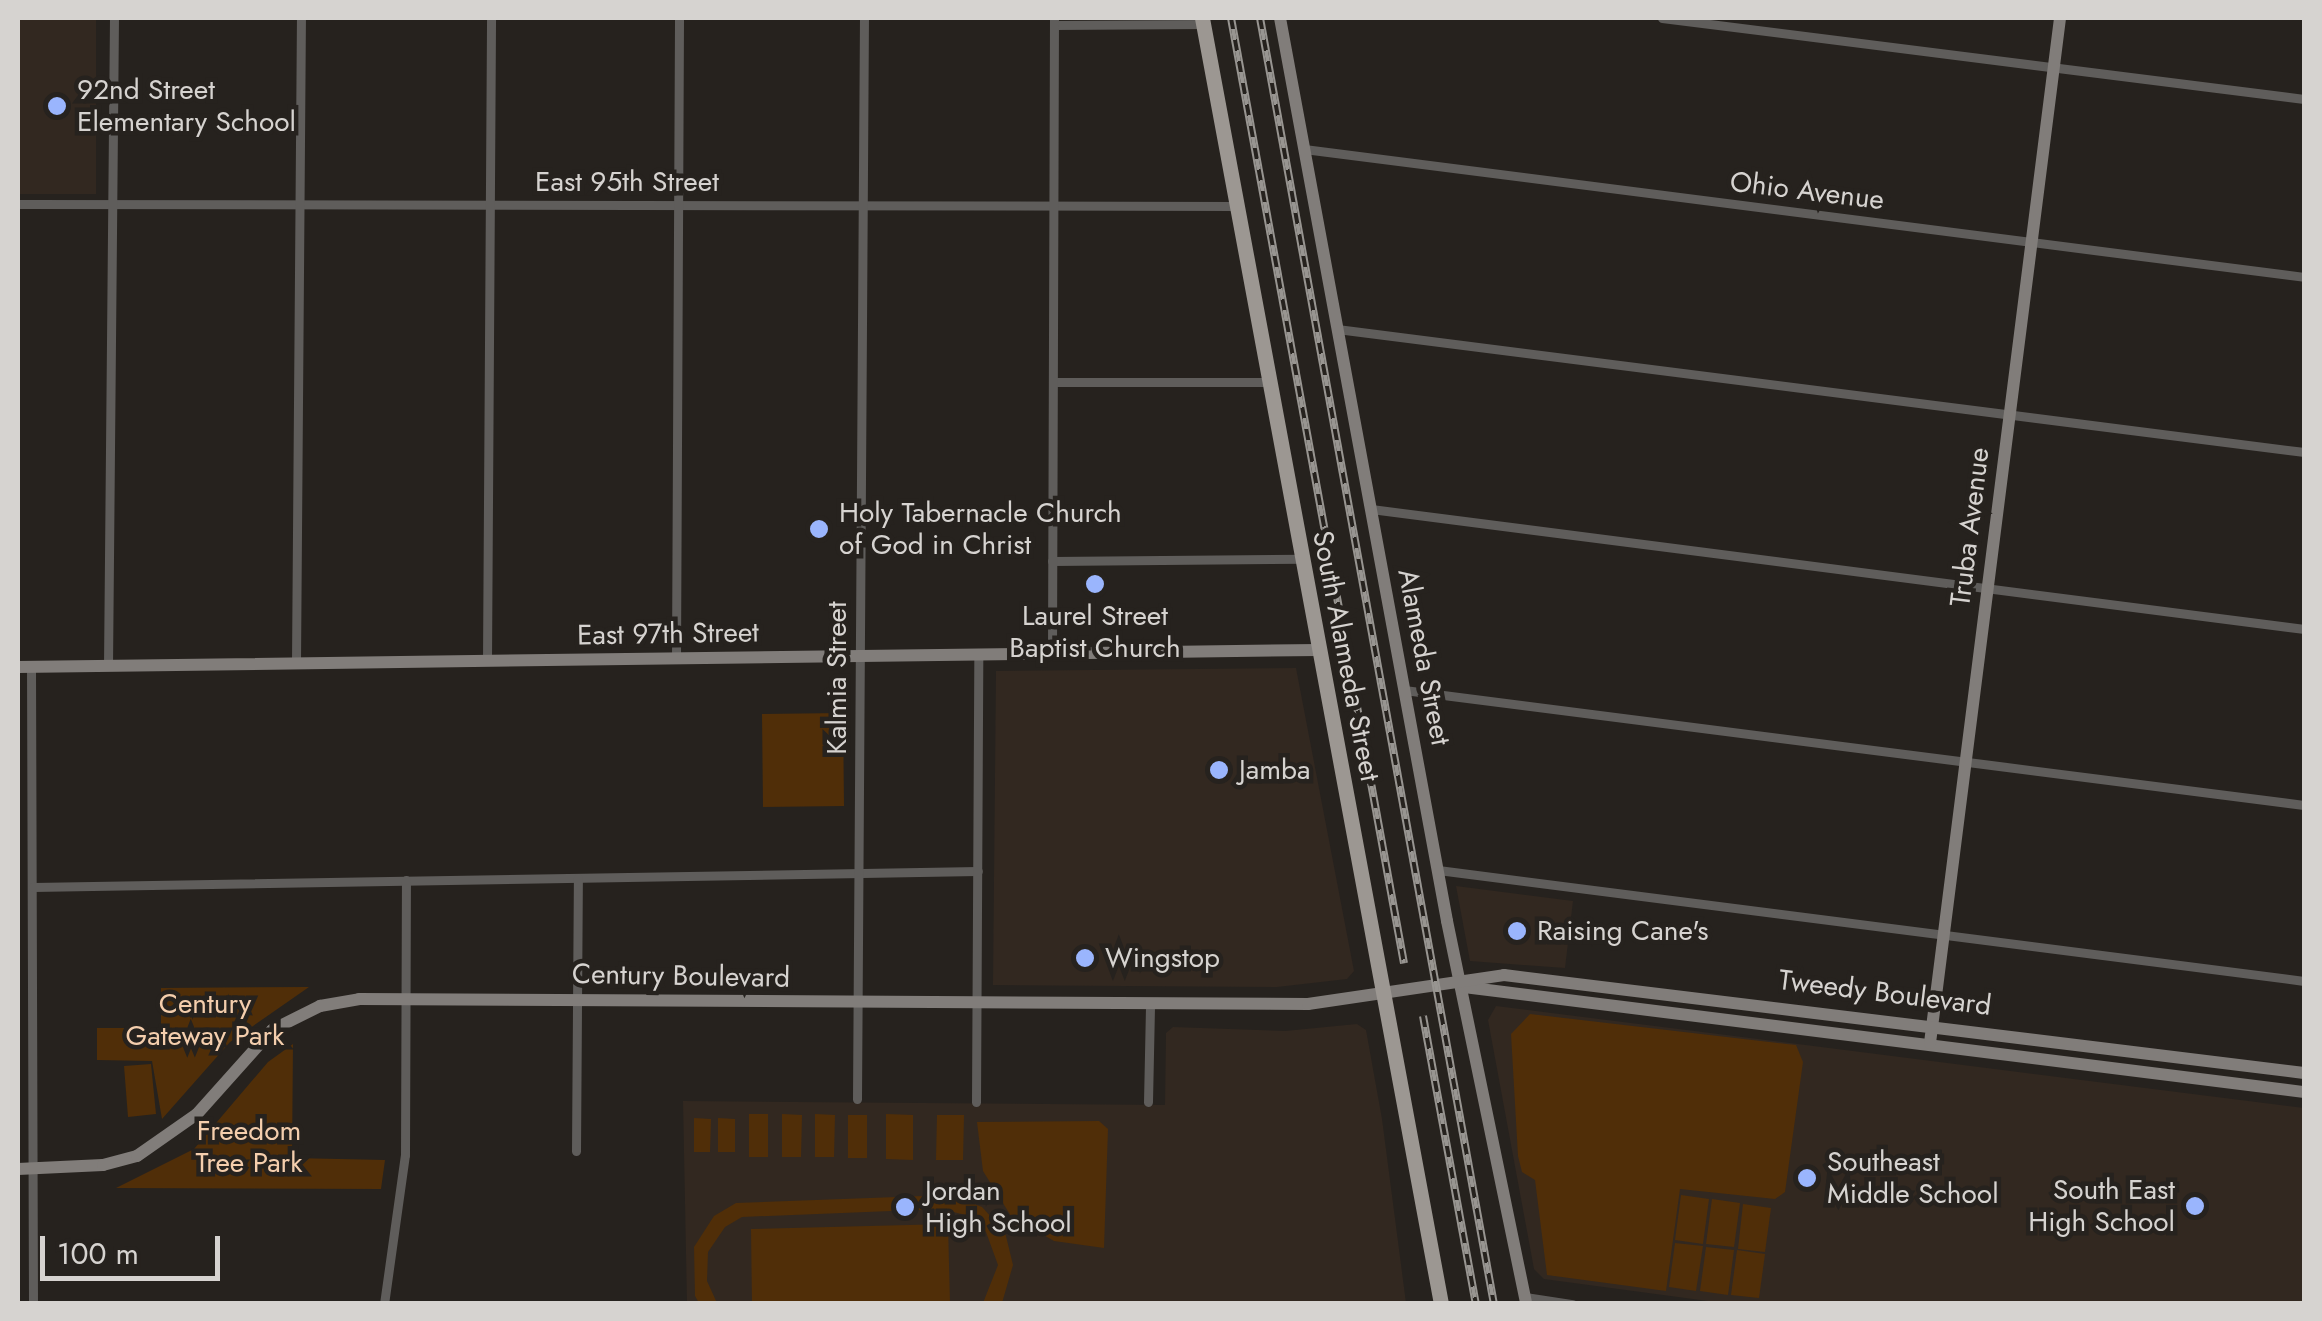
<!DOCTYPE html>
<html>
<head>
<meta charset="utf-8">
<style>
	body { margin:0 }
	#map { position:relative; width:2322px; height:1321px; overflow:hidden; background:#26221e; font-family:Jost,sans-serif }
	div>[style] { position:absolute }
	.built>* { inset:0; background:#322820 }
	.green>* { inset:0; background:#502e08 }
	.street>* { height:9px; margin:-4.5px; padding:0 4.5px; transform-origin:4.5px; border-radius:4.5px; background:#5f5d5b }
	.secondary>* { height:12px; margin:-6px; padding:0 6px; transform-origin:6px; border-radius:6px; background:#817d7a }
	.primary>* { height:15px; margin:-7.5px; padding:0 7.5px; transform-origin:7.5px; border-radius:7.5px; background:#9c9792 }
	.rail>* { height:8px; margin-top:-4px; transform-origin:0; background:repeating-linear-gradient(90deg,#26221e 0 11px,#989591 0 22px); box-sizing:border-box; border-block:2px solid #989591 }
	.dots>* { width:28px; height:28px; translate:-50% -50%; box-sizing:border-box; border:5px solid #26221e; border-radius:50% }
	span { translate:-50% -50%; white-space:nowrap; text-align:center; line-height:1.15; -webkit-text-stroke:9px #26221e; paint-order:stroke }
	.poi-label { font-size:28px; color:#d6d3d0 }
	.left { translate:0 -50%; text-align:left }
	.right { translate:-100% -50%; text-align:right }
	.street-label { font-size:28px; color:#d6d3d0 }
	.park-label { font-size:28px; color:#f4cead }
	.frame { position:absolute; inset:0; border:20px solid #d6d3d0; pointer-events:none }
	.scale { position:absolute; left:40px; top:1236px; width:180px; height:45px; box-sizing:border-box; border:5px solid #d6d3d0; border-top:0; padding-left:12px; font-size:30px; line-height:35px; white-space:nowrap; color:#d6d3d0; -webkit-text-stroke:8px #26221e; paint-order:stroke }
</style>
</head>
<body>
<div id="map">
	<div class="built">
		<i style="clip-path:polygon(18px 18px,96px 18px,96px 194px,18px 194px)"></i>
		<i style="clip-path:polygon(1296px 668px,1354px 971px,1347px 979px,1277px 987px,993px 985px,996px 671px)"></i>
		<i style="clip-path:polygon(1456px 886px,1573px 901px,1565px 968px,1470px 961px)"></i>
		<i style="clip-path:polygon(1496px 1006px,2304px 1108px,2304px 1303px,1730px 1304px,1544px 1279px,1534px 1269px,1488px 1020px)"></i>
		<i style="clip-path:polygon(1357px 1024px,1366px 1030px,1382px 1119px,1406px 1303px,687px 1303px,683px 1101px,1165px 1105px,1166px 1033px,1173px 1027px,1285px 1031px)"></i>
	</div>
	<div class="green">
		<i style="clip-path:polygon(843px 713px,844px 806px,763px 807px,762px 714px)"></i>
		<i style="clip-path:polygon(309px 987px,230px 1042px,162px 1119px,152px 1061px,97px 1060px,97px 1028px,161px 1028px,161px 988px)"></i>
		<i style="clip-path:polygon(1530px 1014px,1796px 1045px,1803px 1062px,1785px 1192px,1775px 1199px,1680px 1189px,1666px 1291px,1547px 1275px,1535px 1180px,1522px 1172px,1518px 1156px,1511px 1034px)"></i>
		<i style="clip-path:polygon(293px 1044px,292px 1158px,385px 1160px,381px 1189px,116px 1188px,194px 1149px,268px 1062px)"></i>
		<i style="clip-path:polygon(151px 1064px,156px 1114px,128px 1117px,124px 1066px)"></i>
		<i style="clip-path:polygon(749px 1114px,768px 1114px,768px 1157px,749px 1157px)"></i>
		<i style="clip-path:polygon(782px 1114px,802px 1115px,801px 1157px,782px 1157px)"></i>
		<i style="clip-path:polygon(815px 1114px,835px 1115px,834px 1157px,815px 1157px)"></i>
		<i style="clip-path:polygon(886px 1114px,913px 1115px,913px 1160px,886px 1159px)"></i>
		<i style="clip-path:polygon(848px 1115px,867px 1115px,867px 1158px,848px 1158px)"></i>
		<i style="clip-path:polygon(937px 1115px,964px 1115px,963px 1160px,936px 1160px)"></i>
		<i style="clip-path:polygon(694px 1118px,711px 1119px,710px 1152px,694px 1152px)"></i>
		<i style="clip-path:polygon(718px 1118px,735px 1119px,735px 1152px,718px 1152px)"></i>
		<i style="clip-path:polygon(1099px 1121px,1108px 1129px,1104px 1248px,1054px 1241px,1011px 1216px,983px 1171px,977px 1122px)"></i>
		<i style="clip-path:polygon(951px 1195px,982px 1207px,1005px 1232px,1013px 1265px,1002px 1303px,983px 1303px,998px 1265px,986px 1232px,966px 1215px,940px 1209px,742px 1217px,725px 1227px,708px 1252px,707px 1281px,717px 1303px,699px 1303px,695px 1296px,694px 1247px,714px 1216px,736px 1203px)"></i>
		<i style="clip-path:polygon(1681px 1195px,1709px 1199px,1703px 1244px,1675px 1240px)"></i>
		<i style="clip-path:polygon(1712px 1199px,1740px 1203px,1734px 1247px,1706px 1244px)"></i>
		<i style="clip-path:polygon(1743px 1204px,1771px 1208px,1765px 1252px,1738px 1249px)"></i>
		<i style="clip-path:polygon(948px 1224px,950px 1303px,752px 1303px,751px 1229px)"></i>
		<i style="clip-path:polygon(1675px 1243px,1703px 1246px,1696px 1291px,1669px 1287px)"></i>
		<i style="clip-path:polygon(1706px 1247px,1734px 1250px,1728px 1295px,1700px 1291px)"></i>
		<i style="clip-path:polygon(1737px 1250px,1765px 1254px,1759px 1298px,1731px 1295px)"></i>
	</div>
	<div class="street">
		<i style="left:1662px;top:18px;width:647px;rotate:7.19deg"></i>
		<i style="left:1054px;top:25px;width:150px;rotate:-0.4deg"></i>
		<i style="left:1304px;top:149px;width:1008px;rotate:7.29deg"></i>
		<i style="left:18px;top:204px;width:1219px;rotate:0.09deg"></i>
		<i style="left:1337px;top:329px;width:975px;rotate:7.25deg"></i>
		<i style="left:1053px;top:382px;width:217px"></i>
		<i style="left:1371px;top:509px;width:941px;rotate:7.33deg"></i>
		<i style="left:1052px;top:561px;width:251px;rotate:-0.5deg"></i>
		<i style="left:1052px;top:654px;width:636px;rotate:-89.82deg"></i>
		<i style="left:676px;top:658px;width:640px;rotate:-89.73deg"></i>
		<i style="left:487px;top:661px;width:643px;rotate:-89.64deg"></i>
		<i style="left:296px;top:663px;width:645px;rotate:-89.56deg"></i>
		<i style="left:108px;top:666px;width:648px;rotate:-89.47deg"></i>
		<i style="left:31px;top:667px;width:637px;rotate:89.82deg"></i>
		<i style="left:1404px;top:690px;width:907px;rotate:7.28deg"></i>
		<i style="left:1438px;top:870px;width:873px;rotate:7.3deg"></i>
		<i style="left:33px;top:887px;width:945px;rotate:-0.97deg"></i>
		<i style="left:857px;top:1099px;width:1081px;rotate:-89.63deg"></i>
		<i style="left:976px;top:1102px;width:447px;rotate:-89.7deg"></i>
		<i style="left:1148px;top:1102px;width:98px;rotate:-88.8deg"></i>
		<i style="left:576px;top:1151px;width:273px;rotate:-89.6deg"></i>
		<i style="left:1525px;top:1297px;width:48px;rotate:8.5deg"></i>
		<i style="left:384px;top:1304px;width:150px;rotate:-82deg"></i>
		<i style="left:405px;top:1155px;width:275px;rotate:-89.8deg"></i>
	</div>
	<div class="secondary">
		<i style="left:1280px;top:18px;width:918px;rotate:79.52deg"></i>
		<i style="left:1447px;top:921px;width:391px;rotate:78.3deg"></i>
		<i style="left:18px;top:667px;width:1300px;rotate:-0.75deg"></i>
		<i style="left:1464px;top:987px;width:847px;rotate:7.13deg"></i>
		<i style="left:1930px;top:1043px;width:1033px;rotate:-82.77deg"></i>
		<i style="left:18px;top:1169px;width:85px;rotate:-2.7deg"></i>
		<i style="left:103px;top:1165px;width:35px;rotate:-15deg"></i>
		<i style="left:137px;top:1156px;width:73px;rotate:-35deg"></i>
		<i style="left:197px;top:1114px;width:113px;rotate:-48.2deg"></i>
		<i style="left:272px;top:1030px;width:54px;rotate:-26.6deg"></i>
		<i style="left:320px;top:1006px;width:40px;rotate:-10deg"></i>
		<i style="left:359px;top:999px;width:949px;rotate:0.3deg"></i>
		<i style="left:1308px;top:1004px;width:198px;rotate:-8.4deg"></i>
		<i style="left:1504px;top:975px;width:806px;rotate:6.98deg"></i>
	</div>
	<div class="primary">
		<i style="left:1202px;top:18px;width:1308px;rotate:79.47deg"></i>
	</div>
	<div class="rail">
		<i style="left:1231px;top:18px;width:961px;rotate:79.63deg"></i>
		<i style="left:1260px;top:18px;width:1307px;rotate:79.69deg"></i>
		<i style="left:1423px;top:1016px;width:293px;rotate:79.6deg"></i>
	</div>
	<div class="dots">
		<i style="left:57px;top:106px;background:#9ab5fd"></i>
		<i style="left:819px;top:529px;background:#9ab5fd"></i>
		<i style="left:1095px;top:584px;background:#9ab5fd"></i>
		<i style="left:1219px;top:770px;background:#9ab5fd"></i>
		<i style="left:1517px;top:931px;background:#9ab5fd"></i>
		<i style="left:1085px;top:958px;background:#9ab5fd"></i>
		<i style="left:1807px;top:1178px;background:#9ab5fd"></i>
		<i style="left:2195px;top:1206px;background:#9ab5fd"></i>
		<i style="left:905px;top:1207px;background:#9ab5fd"></i>
	</div>
	<div class="poi-label">
		<span class="left" style="left:77px;top:106px">92nd Street<br>Elementary School</span>
		<span class="left" style="left:839px;top:529px">Holy Tabernacle Church<br>of God in Christ</span>
		<span style="left:1095px;top:632px">Laurel Street<br>Baptist Church</span>
		<span class="left" style="left:1239px;top:770px">Jamba</span>
		<span class="left" style="left:1537px;top:931px">Raising Cane's</span>
		<span class="left" style="left:1105px;top:958px">Wingstop</span>
		<span class="left" style="left:1827px;top:1178px">Southeast<br>Middle School</span>
		<span class="right" style="left:2175px;top:1206px">South East<br>High School</span>
		<span class="left" style="left:925px;top:1207px">Jordan<br>High School</span>
	</div>
	<div class="street-label">
		<span style="left:627px;top:182px">East 95th Street</span>
		<span style="left:1807px;top:191px;rotate:7deg">Ohio Avenue</span>
		<span style="left:1970px;top:527px;rotate:-83deg">Truba Avenue</span>
		<span style="left:668px;top:634px;rotate:-1deg">East 97th Street</span>
		<span style="left:1346px;top:656px;rotate:79deg">South Alameda Street</span>
		<span style="left:1424px;top:657px;rotate:79deg">Alameda Street</span>
		<span style="left:837px;top:678px;rotate:-90deg">Kalmia Street</span>
		<span style="left:681px;top:976px;rotate:1deg">Century Boulevard</span>
		<span style="left:1885px;top:993px;rotate:7deg">Tweedy Boulevard</span>
	</div>
	<div class="park-label">
		<span style="left:205px;top:1020px">Century<br>Gateway Park</span>
		<span style="left:249px;top:1147px">Freedom<br>Tree Park</span>
	</div>
	<div class="frame"></div>
	<div class="scale">100 m</div>
</div>
</body>
</html>
